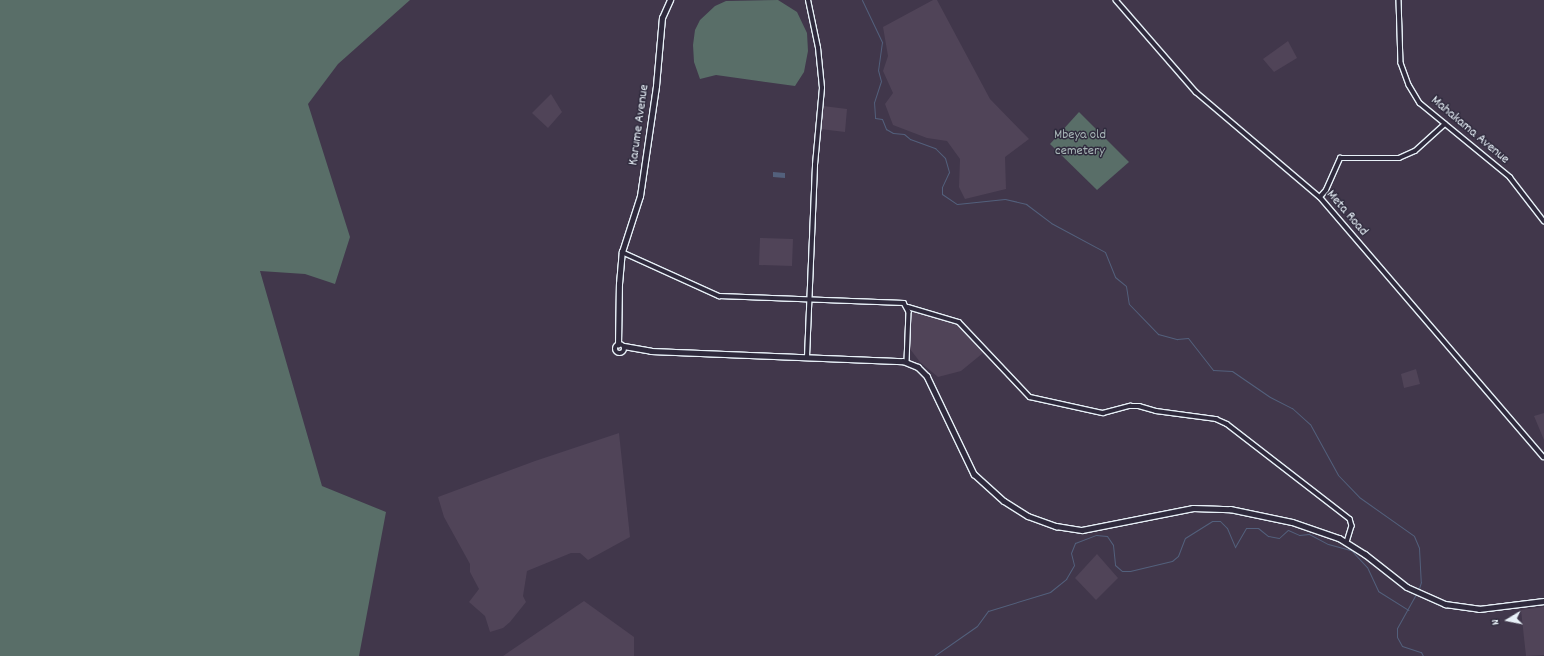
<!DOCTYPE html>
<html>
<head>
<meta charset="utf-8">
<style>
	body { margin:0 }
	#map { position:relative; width:1544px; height:656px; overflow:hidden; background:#41374b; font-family:Dekko,sans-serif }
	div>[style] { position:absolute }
	.built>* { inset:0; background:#504458 }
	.green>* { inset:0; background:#596e68 }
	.water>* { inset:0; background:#53607c }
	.stream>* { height:1px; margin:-0.5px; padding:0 0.5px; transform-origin:0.5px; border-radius:0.5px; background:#53607c }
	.roads { filter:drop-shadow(1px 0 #e8f1f8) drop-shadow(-1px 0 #e8f1f8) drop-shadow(0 1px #e8f1f8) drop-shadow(0 -1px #e8f1f8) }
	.minor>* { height:3.5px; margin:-1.75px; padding:0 1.75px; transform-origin:1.75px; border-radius:1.75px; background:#2f2a3d }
	.major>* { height:4.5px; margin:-2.25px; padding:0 2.25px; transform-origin:2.25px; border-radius:2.25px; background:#2f2a3d }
	.major>.ring { margin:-2.25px; padding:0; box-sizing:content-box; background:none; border:4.5px solid #2f2a3d; border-radius:50% }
	span { translate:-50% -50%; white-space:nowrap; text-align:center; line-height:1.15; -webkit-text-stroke:3px #2f2a3d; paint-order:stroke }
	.street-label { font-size:14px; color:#e8f1f8 }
	.park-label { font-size:14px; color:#a8b6b7 }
	.north { position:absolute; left:1488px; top:600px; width:40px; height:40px; -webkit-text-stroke:3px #2f2a3d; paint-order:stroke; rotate:260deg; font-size:11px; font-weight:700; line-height:16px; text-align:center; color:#e8f1f8 }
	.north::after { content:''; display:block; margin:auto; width:14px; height:18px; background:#e8f1f8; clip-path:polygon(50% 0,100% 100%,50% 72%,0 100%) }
</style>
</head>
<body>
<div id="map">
	<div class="built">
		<i style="clip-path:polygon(933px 0,937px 0,990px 99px,1029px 139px,1005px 157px,1006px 189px,965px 199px,959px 187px,960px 159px,947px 141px,927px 138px,893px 125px,885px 104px,893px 93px,883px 71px,888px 56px,883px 27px)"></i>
		<i style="clip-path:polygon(1288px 41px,1297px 58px,1274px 72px,1263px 59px)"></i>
		<i style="clip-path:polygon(551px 94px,562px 112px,548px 128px,532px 113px)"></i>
		<i style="clip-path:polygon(823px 106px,847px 109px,845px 132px,820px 129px)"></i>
		<i style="clip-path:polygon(760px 238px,793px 239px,792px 266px,759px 265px)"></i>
		<i style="clip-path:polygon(913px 310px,949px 319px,966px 332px,983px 353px,961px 371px,938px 377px,920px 362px,907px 345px,905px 330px)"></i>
		<i style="clip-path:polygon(1416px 369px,1420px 384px,1404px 388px,1401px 374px)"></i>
		<i style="clip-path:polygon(1544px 413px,1544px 440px,1534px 416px)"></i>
		<i style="clip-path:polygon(619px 433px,630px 537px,588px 560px,580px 553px,571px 553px,527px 571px,523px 596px,526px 602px,510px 622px,503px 628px,490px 632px,485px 616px,469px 602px,479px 589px,470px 572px,470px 564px,444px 517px,438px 497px,535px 461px)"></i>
		<i style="clip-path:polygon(1097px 554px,1118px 578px,1096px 600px,1075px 578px)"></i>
		<i style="clip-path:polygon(584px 601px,634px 637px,634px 656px,503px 656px)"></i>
		<i style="clip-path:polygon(1544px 607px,1544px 655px,1526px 656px,1521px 610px)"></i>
	</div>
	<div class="green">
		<i style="clip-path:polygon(0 0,410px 0,338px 64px,308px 104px,350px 237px,335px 284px,305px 274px,260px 271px,322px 486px,386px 512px,359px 656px,0 656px)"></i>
		<i style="clip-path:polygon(778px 0,797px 12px,807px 33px,808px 51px,804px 72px,795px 86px,716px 75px,700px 79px,694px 62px,693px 45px,695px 30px,700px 20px,715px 6px,726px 1px)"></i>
		<i style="clip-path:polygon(1079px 112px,1129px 162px,1097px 190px,1050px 144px)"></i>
	</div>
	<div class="water">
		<i style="clip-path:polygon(773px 172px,785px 173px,785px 178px,773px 177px)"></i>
	</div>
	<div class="stream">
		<i style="left:862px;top:0;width:47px;rotate:64.5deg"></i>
		<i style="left:882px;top:42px;width:28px;rotate:98deg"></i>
		<i style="left:878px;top:70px;width:11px;rotate:75deg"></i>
		<i style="left:881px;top:81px;width:22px;rotate:108deg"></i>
		<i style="left:874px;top:102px;width:16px;rotate:86deg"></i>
		<i style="left:875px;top:118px;width:7px;rotate:8deg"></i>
		<i style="left:882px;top:119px;width:11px;rotate:68deg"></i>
		<i style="left:886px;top:129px;width:8px;rotate:30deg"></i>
		<i style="left:893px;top:133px;width:11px;rotate:5deg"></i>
		<i style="left:904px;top:134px;width:8px;rotate:40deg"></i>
		<i style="left:910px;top:139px;width:27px;rotate:20deg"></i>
		<i style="left:935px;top:148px;width:14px;rotate:45deg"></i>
		<i style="left:945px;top:158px;width:15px;rotate:74deg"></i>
		<i style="left:949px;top:172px;width:17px;rotate:115deg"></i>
		<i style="left:942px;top:187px;width:7px;rotate:90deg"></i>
		<i style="left:942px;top:194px;width:18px;rotate:34deg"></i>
		<i style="left:957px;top:204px;width:48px;rotate:-5.9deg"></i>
		<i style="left:1005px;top:199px;width:22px;rotate:13deg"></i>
		<i style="left:1026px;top:204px;width:31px;rotate:37deg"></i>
		<i style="left:1051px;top:223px;width:61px;rotate:28.2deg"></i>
		<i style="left:1105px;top:252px;width:27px;rotate:68deg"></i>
		<i style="left:1115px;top:277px;width:14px;rotate:39deg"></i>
		<i style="left:1126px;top:286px;width:18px;rotate:81deg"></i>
		<i style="left:1129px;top:304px;width:42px;rotate:46deg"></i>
		<i style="left:1158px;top:334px;width:20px;rotate:15deg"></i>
		<i style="left:1177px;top:339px;width:11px;rotate:-5deg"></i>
		<i style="left:1188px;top:338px;width:41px;rotate:52deg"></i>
		<i style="left:1213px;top:370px;width:19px;rotate:3deg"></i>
		<i style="left:1232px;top:371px;width:46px;rotate:34.4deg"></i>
		<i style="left:1270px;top:397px;width:25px;rotate:27deg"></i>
		<i style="left:1292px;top:408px;width:24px;rotate:42deg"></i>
		<i style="left:1310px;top:424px;width:58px;rotate:61.2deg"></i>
		<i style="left:1338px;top:475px;width:30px;rotate:46deg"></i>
		<i style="left:1359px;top:497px;width:67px;rotate:35.3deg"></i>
		<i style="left:1414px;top:536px;width:13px;rotate:67deg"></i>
		<i style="left:1419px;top:548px;width:34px;rotate:87deg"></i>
		<i style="left:1421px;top:582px;width:9px;rotate:108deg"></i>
		<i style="left:1416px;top:594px;width:39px;rotate:119deg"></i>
		<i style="left:1397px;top:628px;width:9px;rotate:90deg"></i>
		<i style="left:1397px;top:637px;width:10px;rotate:61deg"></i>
		<i style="left:1402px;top:646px;width:20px;rotate:18deg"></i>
		<i style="left:1421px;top:652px;width:4px;rotate:63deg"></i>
		<i style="left:934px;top:656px;width:52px;rotate:-34.9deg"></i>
		<i style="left:977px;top:626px;width:19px;rotate:-54deg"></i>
		<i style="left:988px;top:611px;width:65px;rotate:-17deg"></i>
		<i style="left:1050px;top:592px;width:21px;rotate:-39deg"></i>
		<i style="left:1066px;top:579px;width:16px;rotate:-60deg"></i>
		<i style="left:1074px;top:565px;width:12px;rotate:-104deg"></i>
		<i style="left:1071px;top:553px;width:11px;rotate:-68deg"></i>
		<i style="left:1075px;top:543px;width:22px;rotate:-21deg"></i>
		<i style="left:1096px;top:535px;width:11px;rotate:5deg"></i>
		<i style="left:1107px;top:536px;width:11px;rotate:56deg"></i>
		<i style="left:1113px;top:545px;width:20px;rotate:84deg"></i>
		<i style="left:1115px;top:565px;width:9px;rotate:41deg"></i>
		<i style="left:1122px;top:571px;width:8px"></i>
		<i style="left:1130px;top:571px;width:43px;rotate:-13.4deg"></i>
		<i style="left:1172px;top:561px;width:8px;rotate:-40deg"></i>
		<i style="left:1178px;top:556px;width:19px;rotate:-69deg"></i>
		<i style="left:1185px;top:538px;width:32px;rotate:-32deg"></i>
		<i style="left:1212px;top:521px;width:8px"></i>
		<i style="left:1220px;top:521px;width:10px;rotate:45deg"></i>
		<i style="left:1227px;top:528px;width:21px;rotate:67deg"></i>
		<i style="left:1235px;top:547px;width:22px;rotate:-60deg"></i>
		<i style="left:1246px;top:528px;width:12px"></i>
		<i style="left:1258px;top:528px;width:13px;rotate:39deg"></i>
		<i style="left:1268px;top:536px;width:11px;rotate:10deg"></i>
		<i style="left:1279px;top:538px;width:12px;rotate:-42deg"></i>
		<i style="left:1288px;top:530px;width:12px;rotate:24deg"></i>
		<i style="left:1299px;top:535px;width:10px;rotate:-6deg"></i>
		<i style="left:1309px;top:534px;width:21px;rotate:28deg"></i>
		<i style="left:1328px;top:544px;width:24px;rotate:15deg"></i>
		<i style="left:1351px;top:550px;width:23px;rotate:47deg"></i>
		<i style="left:1367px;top:567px;width:26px;rotate:65deg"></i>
		<i style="left:1378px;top:591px;width:36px;rotate:32deg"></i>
	</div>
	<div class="roads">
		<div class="minor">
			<i style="left:1116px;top:0;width:122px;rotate:49deg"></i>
			<i style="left:1196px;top:92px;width:162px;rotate:40.3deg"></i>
			<i style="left:1320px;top:197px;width:343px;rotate:49.3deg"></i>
			<i style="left:1399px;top:0;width:63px;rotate:88.2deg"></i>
			<i style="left:1401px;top:63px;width:23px;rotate:70deg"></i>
			<i style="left:1409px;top:85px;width:21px;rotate:59deg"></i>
			<i style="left:1420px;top:103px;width:117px;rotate:39.4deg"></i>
			<i style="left:1510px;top:177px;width:56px;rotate:52.3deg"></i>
			<i style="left:1320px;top:197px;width:9px;rotate:-49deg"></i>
			<i style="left:1326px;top:190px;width:35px;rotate:-66deg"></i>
			<i style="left:1340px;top:158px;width:59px"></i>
			<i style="left:1399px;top:158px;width:17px;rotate:-24deg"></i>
			<i style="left:1415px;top:151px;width:40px;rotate:-42deg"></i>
			<i style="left:622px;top:252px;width:107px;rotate:24.4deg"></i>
			<i style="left:719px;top:296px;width:185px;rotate:2.2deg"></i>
			<i style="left:904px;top:303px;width:10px;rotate:61deg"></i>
			<i style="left:909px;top:312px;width:50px;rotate:92.3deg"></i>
			<i style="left:908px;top:307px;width:53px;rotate:16.4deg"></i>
			<i style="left:959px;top:322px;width:103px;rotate:46.6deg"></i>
			<i style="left:1030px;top:397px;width:75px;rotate:12.4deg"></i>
			<i style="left:1103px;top:413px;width:28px;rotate:-15deg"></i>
			<i style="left:1130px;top:406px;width:9px"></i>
			<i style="left:1139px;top:406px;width:18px;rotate:16deg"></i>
			<i style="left:1156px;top:411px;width:61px;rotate:7.6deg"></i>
			<i style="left:1216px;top:419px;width:12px;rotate:24deg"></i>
			<i style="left:1227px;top:424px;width:155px;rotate:37.7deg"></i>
			<i style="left:1350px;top:519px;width:7px;rotate:74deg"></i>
			<i style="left:1352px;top:526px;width:17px;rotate:107deg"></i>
			<i style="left:807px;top:357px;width:192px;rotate:-87.6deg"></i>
			<i style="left:815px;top:165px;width:77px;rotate:-84.8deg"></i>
			<i style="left:822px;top:88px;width:40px;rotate:-95.7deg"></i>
			<i style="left:818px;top:48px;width:49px;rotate:-101.8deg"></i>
		</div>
		<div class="major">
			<i class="ring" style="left:615px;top:344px;width:5.5px;height:5.5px"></i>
			<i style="left:618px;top:345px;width:61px;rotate:-89.1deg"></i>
			<i style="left:619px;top:284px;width:32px;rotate:-85deg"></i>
			<i style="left:622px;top:252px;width:59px;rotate:-72.2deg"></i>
			<i style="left:640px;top:196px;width:111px;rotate:-81.7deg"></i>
			<i style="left:656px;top:86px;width:68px;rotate:-85deg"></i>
			<i style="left:662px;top:18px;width:20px;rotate:-66deg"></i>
			<i style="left:624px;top:346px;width:27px;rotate:10deg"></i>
			<i style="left:651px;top:351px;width:252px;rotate:2.3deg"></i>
			<i style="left:903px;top:361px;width:16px;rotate:22deg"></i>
			<i style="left:918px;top:367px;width:13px;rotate:45deg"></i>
			<i style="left:927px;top:376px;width:109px;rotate:64.4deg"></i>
			<i style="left:974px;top:474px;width:40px;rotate:42deg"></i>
			<i style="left:1004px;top:501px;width:28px;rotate:32deg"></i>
			<i style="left:1028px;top:516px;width:30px;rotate:20deg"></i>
			<i style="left:1056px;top:526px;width:26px;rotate:9deg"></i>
			<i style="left:1082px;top:530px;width:113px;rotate:-11.2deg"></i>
			<i style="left:1193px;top:508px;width:37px;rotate:2deg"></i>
			<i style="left:1230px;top:509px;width:63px;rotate:11.8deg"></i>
			<i style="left:1292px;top:522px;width:50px;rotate:18.8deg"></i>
			<i style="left:1339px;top:538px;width:31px;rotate:32deg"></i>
			<i style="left:1365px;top:554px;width:53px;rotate:38.2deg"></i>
			<i style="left:1407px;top:587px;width:42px;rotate:24.1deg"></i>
			<i style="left:1445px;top:604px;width:34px;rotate:8deg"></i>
			<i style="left:1479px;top:609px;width:65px;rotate:-7deg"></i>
		</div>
	</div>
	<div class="street-label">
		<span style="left:639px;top:125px;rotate:-82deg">Karume Avenue</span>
		<span style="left:1470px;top:130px;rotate:40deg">Mahakama Avenue</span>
		<span style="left:1347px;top:213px;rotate:49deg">Meta Road</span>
	</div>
	<div class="park-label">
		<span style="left:1080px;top:143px">Mbeya old<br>cemetery</span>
	</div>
	<div class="north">N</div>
</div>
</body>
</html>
